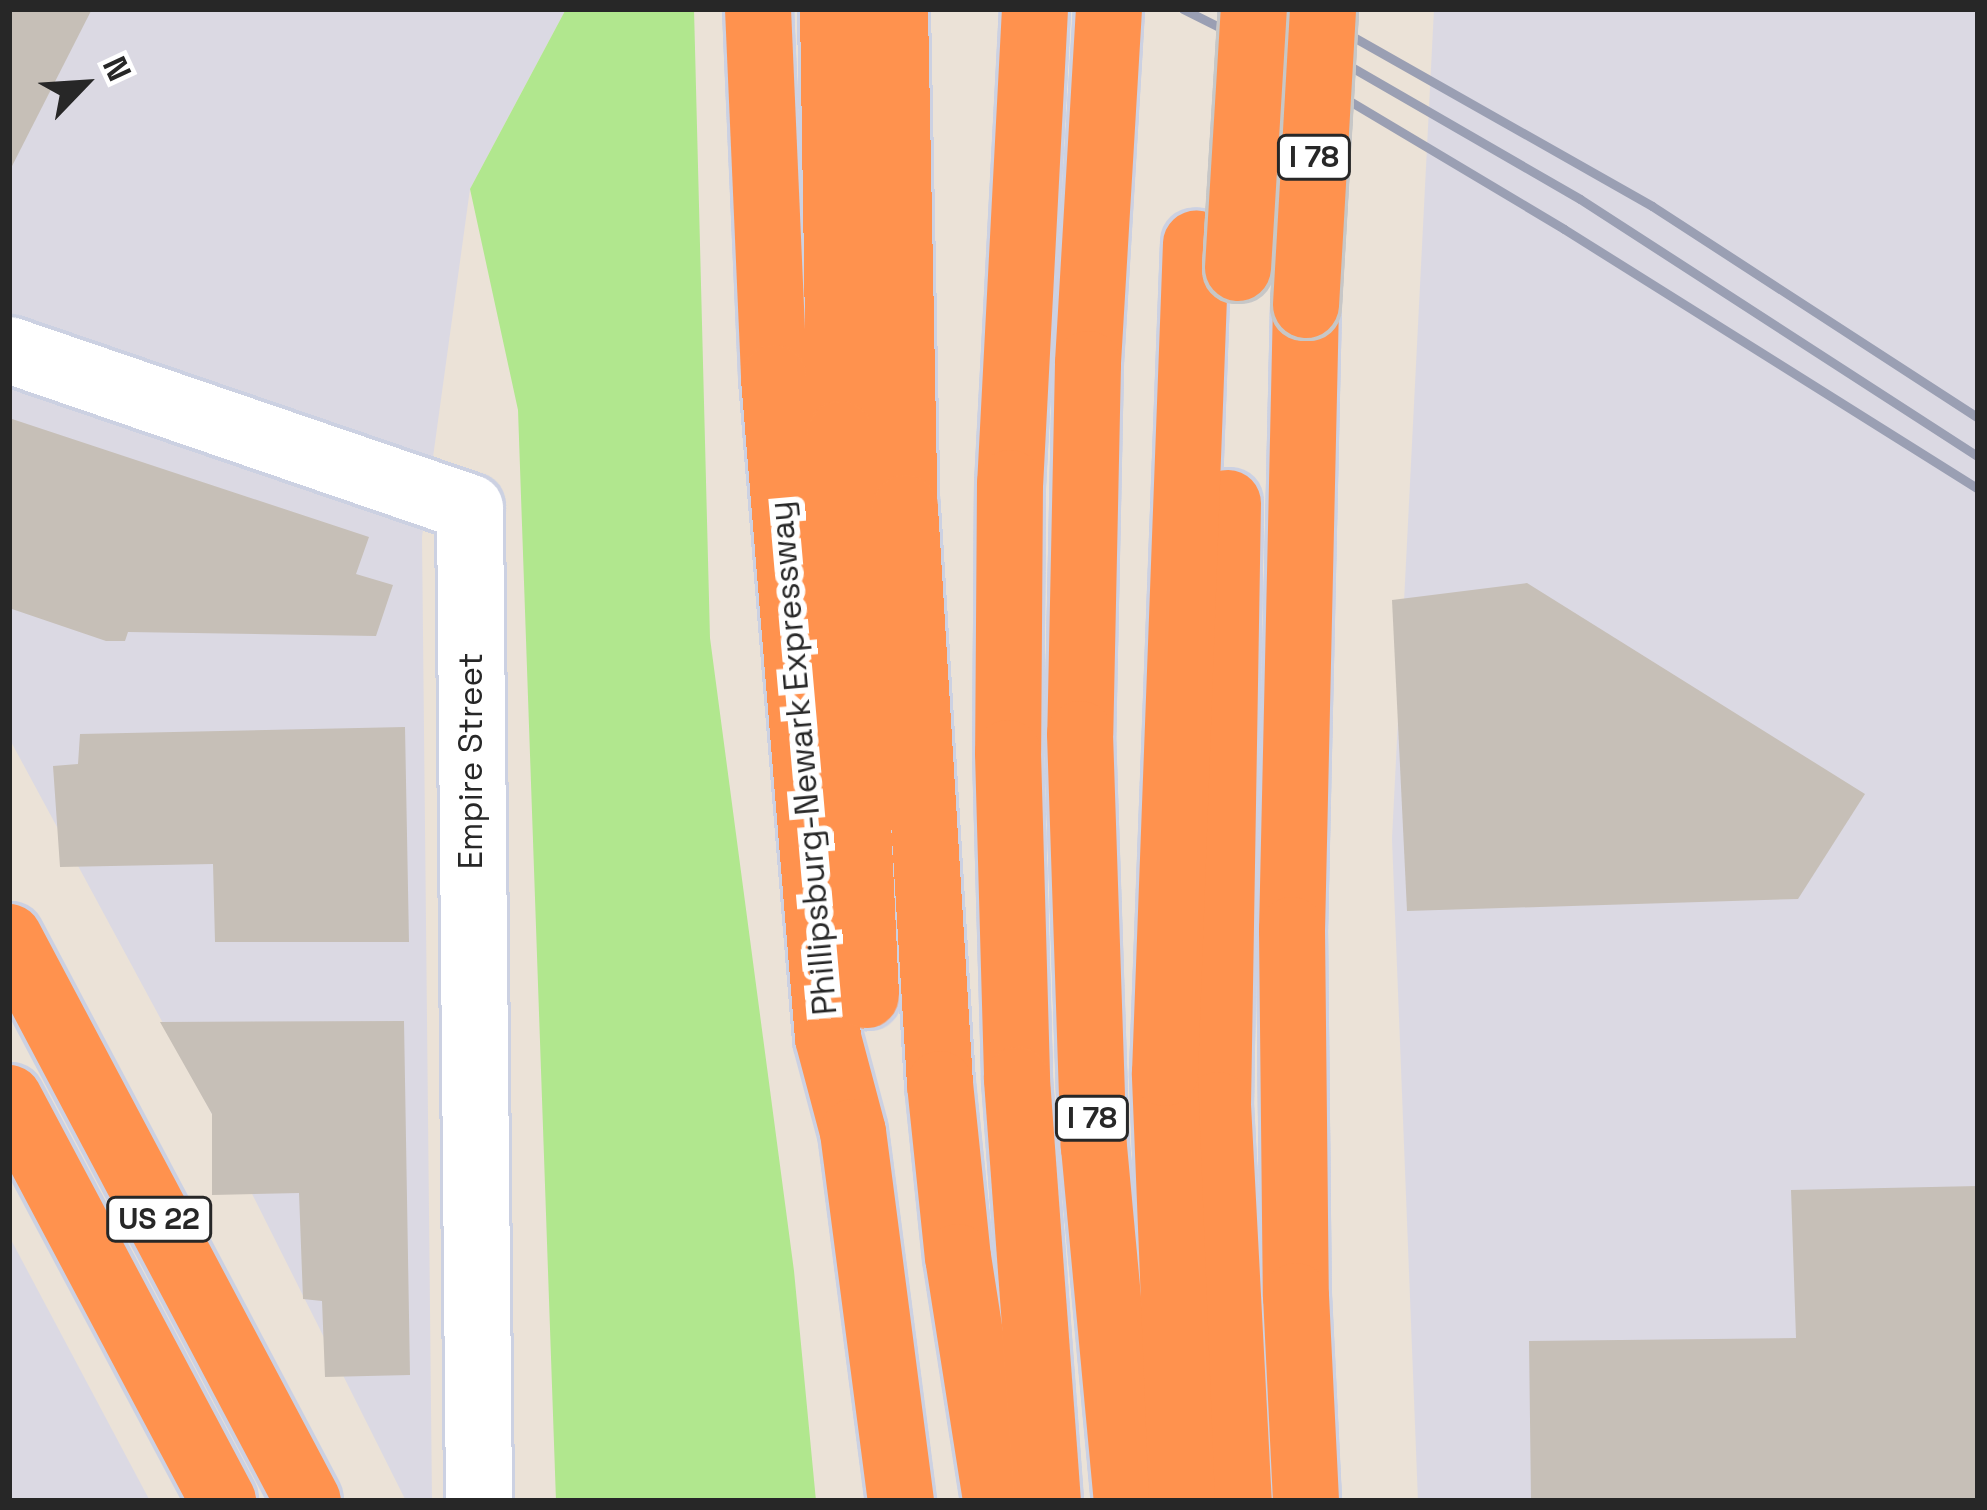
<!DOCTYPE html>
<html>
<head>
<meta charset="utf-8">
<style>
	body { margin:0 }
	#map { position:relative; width:1987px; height:1510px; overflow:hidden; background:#ebe2d7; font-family:"Space Grotesk",sans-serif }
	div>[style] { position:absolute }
	.industrial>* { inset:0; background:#dbd9e3 }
	.green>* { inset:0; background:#b1e78e }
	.building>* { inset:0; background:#c6bfb7 }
	.roads { filter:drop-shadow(3px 0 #ccd1e2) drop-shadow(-3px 0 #ccd1e2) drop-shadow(0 3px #ccd1e2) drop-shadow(0 -3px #ccd1e2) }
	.minor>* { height:66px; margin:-33px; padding:0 33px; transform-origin:33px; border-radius:33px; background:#fff }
	.highway>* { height:66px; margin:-33px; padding:0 33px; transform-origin:33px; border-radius:33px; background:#ff924e }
	.rail>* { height:9px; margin:-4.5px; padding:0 4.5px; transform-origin:4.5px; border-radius:4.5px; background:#9a9fb3 }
	.bridges { filter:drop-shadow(3px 0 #c7c7c7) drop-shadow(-3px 0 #c7c7c7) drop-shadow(0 3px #c7c7c7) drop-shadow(0 -3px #c7c7c7) }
	.highway-bridge>* { height:66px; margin:-33px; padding:0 33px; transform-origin:33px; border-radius:33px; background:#ff924e }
	span { translate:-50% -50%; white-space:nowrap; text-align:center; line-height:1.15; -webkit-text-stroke:12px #fff; paint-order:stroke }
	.shield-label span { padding:3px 9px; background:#fff; border:3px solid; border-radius:9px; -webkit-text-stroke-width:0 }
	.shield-label { font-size:30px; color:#272727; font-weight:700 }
	.street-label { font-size:33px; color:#272727 }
	.frame { position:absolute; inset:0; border:12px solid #272727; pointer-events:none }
	.north { position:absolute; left:24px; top:24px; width:120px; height:120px; -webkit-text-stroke:9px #fff; paint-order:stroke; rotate:65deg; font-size:33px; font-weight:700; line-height:48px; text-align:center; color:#272727 }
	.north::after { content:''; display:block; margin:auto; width:42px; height:54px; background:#272727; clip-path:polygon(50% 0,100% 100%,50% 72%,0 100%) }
</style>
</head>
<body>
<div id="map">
	<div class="industrial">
		<i style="clip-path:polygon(9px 9px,566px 9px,470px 189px,422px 537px,432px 1501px,406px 1501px,212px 1114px,9px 738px)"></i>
		<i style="clip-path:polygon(1434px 9px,1978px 9px,1978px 1501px,1418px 1501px,1392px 839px)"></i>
		<i style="clip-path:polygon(9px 1236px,150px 1501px,9px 1501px)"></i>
	</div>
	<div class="green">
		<i style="clip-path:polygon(566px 9px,694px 9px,710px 638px,794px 1271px,816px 1501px,556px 1501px,518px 410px,470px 189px)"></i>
	</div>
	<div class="building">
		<i style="clip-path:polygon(9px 9px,92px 9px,9px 172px)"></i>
		<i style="clip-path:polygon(9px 418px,369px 537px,356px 574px,393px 585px,376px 636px,128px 632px,125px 641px,106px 641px,9px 608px)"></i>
		<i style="clip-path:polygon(1527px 583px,1865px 794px,1798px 899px,1407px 911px,1392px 600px)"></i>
		<i style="clip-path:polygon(405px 727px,409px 942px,215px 942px,213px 864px,60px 867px,53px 766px,78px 764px,80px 734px)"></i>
		<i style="clip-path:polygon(404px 1021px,410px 1375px,325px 1377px,322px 1301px,303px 1299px,299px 1193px,212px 1195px,212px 1114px,160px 1022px)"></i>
		<i style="clip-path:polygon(1978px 1186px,1978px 1501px,1531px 1501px,1529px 1341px,1796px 1338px,1791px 1190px)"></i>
	</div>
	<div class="roads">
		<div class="minor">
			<i style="left:9px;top:350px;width:487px;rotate:18.9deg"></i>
			<i style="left:470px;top:508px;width:993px;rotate:89.48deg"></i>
		</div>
		<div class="highway">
			<i style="left:758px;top:9px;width:369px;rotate:87.5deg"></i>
			<i style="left:774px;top:378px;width:662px;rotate:85.32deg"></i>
			<i style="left:828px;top:1038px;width:97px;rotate:75.1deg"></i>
			<i style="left:853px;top:1132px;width:372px;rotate:82.6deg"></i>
			<i style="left:833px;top:9px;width:425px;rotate:89.1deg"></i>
			<i style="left:840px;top:434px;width:562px;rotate:87.35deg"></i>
			<i style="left:895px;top:9px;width:499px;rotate:88.9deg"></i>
			<i style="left:905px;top:508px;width:577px;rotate:86.52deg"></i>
			<i style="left:940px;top:1084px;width:174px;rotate:84.1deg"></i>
			<i style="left:958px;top:1257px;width:247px;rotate:81.1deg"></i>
			<i style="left:1035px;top:9px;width:475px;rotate:93deg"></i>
			<i style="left:1010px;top:483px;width:270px;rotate:90.4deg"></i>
			<i style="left:1008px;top:753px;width:327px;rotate:88.4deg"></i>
			<i style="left:1017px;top:1080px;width:422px;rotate:85.8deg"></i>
			<i style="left:1109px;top:9px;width:356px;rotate:93.4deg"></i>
			<i style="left:1088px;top:364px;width:370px;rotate:91.2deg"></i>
			<i style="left:1080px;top:734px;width:413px;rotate:88.1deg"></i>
			<i style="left:1094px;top:1147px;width:356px;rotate:84.7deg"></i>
			<i style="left:1306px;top:305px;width:625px;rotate:91.28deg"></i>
			<i style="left:1292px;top:930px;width:366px;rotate:89.4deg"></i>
			<i style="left:1296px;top:1296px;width:205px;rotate:87.2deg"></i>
			<i style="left:1228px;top:503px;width:602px;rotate:90.95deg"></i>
			<i style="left:1218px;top:1105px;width:397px;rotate:87deg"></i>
			<i style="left:9px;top:937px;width:638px;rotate:62.07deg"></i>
			<i style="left:9px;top:1098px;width:456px;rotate:62deg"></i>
			<i style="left:1182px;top:1501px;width:428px;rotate:-92.3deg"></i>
			<i style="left:1165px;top:1073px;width:830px;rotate:-87.86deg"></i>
		</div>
	</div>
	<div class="rail">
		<i style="left:1183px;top:9px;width:85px;rotate:26.6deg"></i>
		<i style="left:1259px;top:47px;width:355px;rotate:30.8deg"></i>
		<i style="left:1564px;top:229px;width:489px;rotate:32.1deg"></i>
		<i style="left:1251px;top:9px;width:380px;rotate:30deg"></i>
		<i style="left:1580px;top:199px;width:474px;rotate:32.9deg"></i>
		<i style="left:1304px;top:9px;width:400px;rotate:29.5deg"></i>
		<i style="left:1652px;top:206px;width:389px;rotate:33deg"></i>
	</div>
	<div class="bridges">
		<div class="highway-bridge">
			<i style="left:1238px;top:268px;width:259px;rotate:-86.5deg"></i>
			<i style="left:1306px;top:305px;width:296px;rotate:-86.7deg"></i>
		</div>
	</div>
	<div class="shield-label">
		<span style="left:1314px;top:157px">I 78</span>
		<span style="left:1092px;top:1118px">I 78</span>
		<span style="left:159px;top:1219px">US 22</span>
	</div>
	<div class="street-label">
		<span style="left:804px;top:758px;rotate:-95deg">Phillipsburg-Newark Expressway</span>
		<span style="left:472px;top:761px;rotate:-90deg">Empire Street</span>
	</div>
	<div class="frame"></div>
	<div class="north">N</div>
</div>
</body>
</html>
